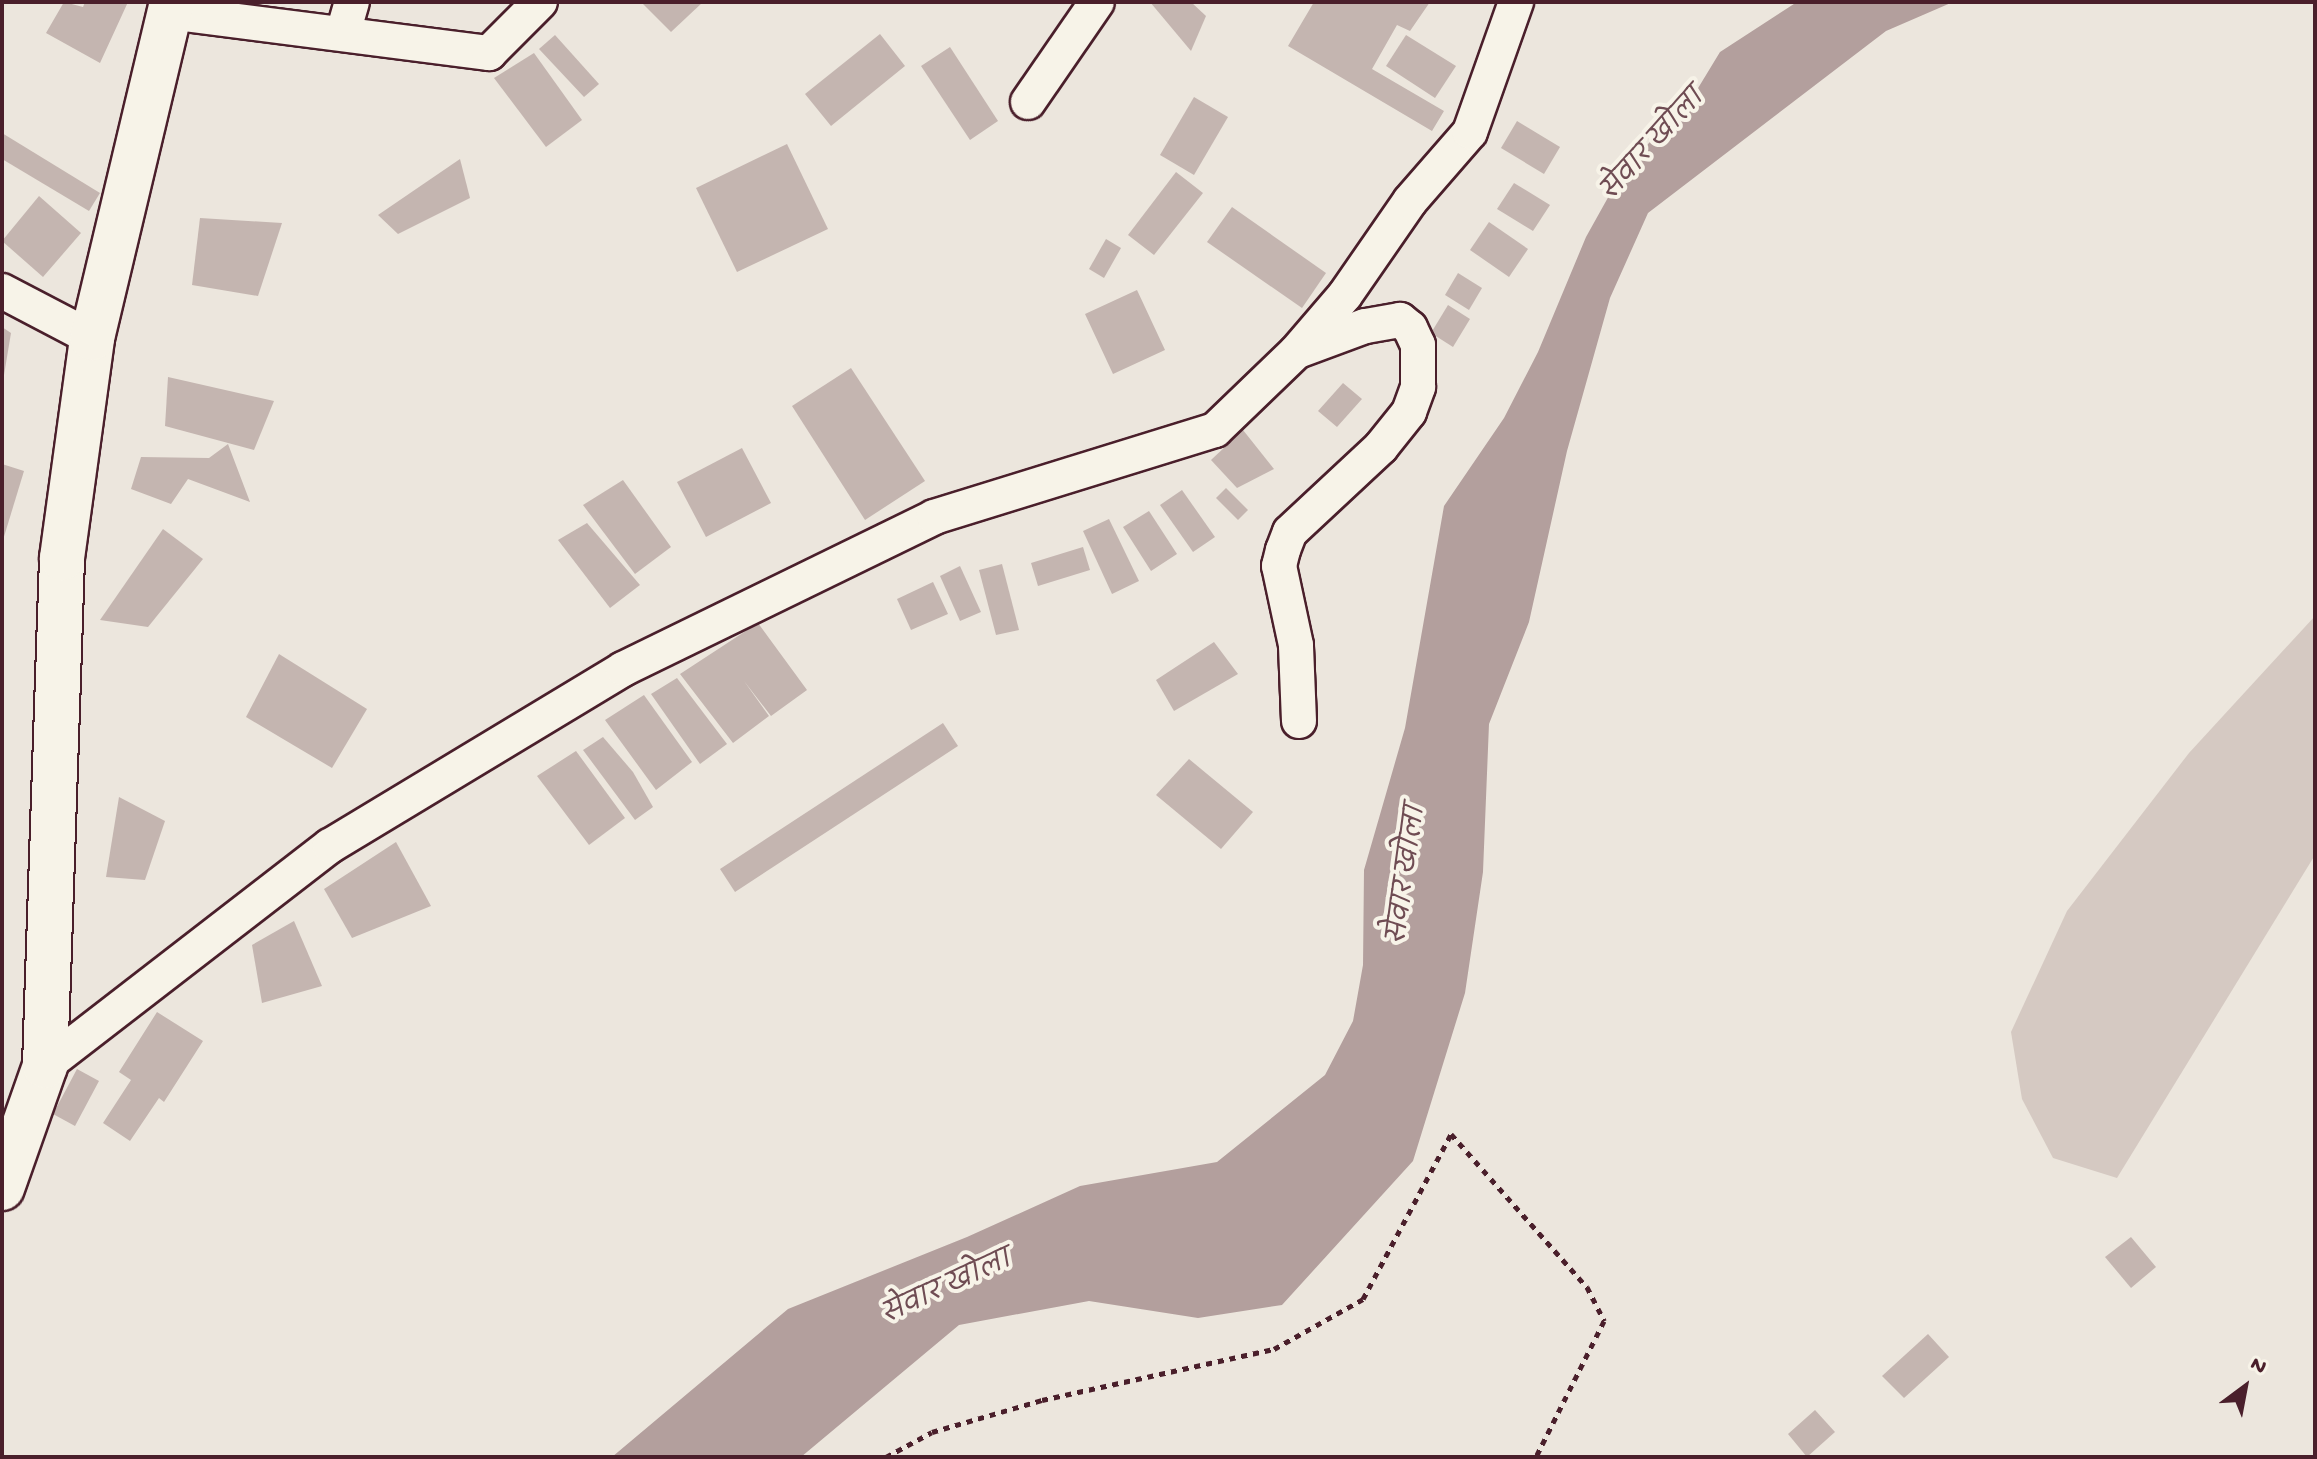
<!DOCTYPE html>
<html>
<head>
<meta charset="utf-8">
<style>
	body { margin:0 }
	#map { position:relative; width:2317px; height:1459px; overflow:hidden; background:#ece6dd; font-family:"Gochi Hand","Playpen Sans Deva",sans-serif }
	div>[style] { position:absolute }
	.green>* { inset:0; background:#d5c9c2 }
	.water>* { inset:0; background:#b39f9d }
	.building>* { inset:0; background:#c4b5b0 }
	.path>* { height:5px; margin-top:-2.5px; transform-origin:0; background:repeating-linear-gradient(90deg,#4a1f2b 0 6px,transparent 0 12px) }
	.roads { filter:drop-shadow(2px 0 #4a1f2b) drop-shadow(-2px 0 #4a1f2b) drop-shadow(0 2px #4a1f2b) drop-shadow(0 -2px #4a1f2b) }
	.street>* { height:34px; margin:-17px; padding:0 17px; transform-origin:17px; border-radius:17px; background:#f7f3e8 }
	.secondary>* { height:44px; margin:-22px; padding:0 22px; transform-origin:22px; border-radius:22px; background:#f7f3e8 }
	span { translate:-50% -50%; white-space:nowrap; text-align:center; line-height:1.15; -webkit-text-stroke:8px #f7f3e8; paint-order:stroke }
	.water-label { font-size:26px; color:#6f4c53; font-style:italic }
	.frame { position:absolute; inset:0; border:4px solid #4a1f2b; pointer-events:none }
	.north { position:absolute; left:2205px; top:1347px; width:80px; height:80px; -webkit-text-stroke:6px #f7f3e8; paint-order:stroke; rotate:32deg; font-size:22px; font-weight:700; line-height:32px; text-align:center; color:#4a1f2b }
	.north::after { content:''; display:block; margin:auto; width:28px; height:36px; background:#4a1f2b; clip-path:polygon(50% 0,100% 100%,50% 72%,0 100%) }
</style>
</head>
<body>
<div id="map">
	<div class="green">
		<i style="clip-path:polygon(2315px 616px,2315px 855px,2117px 1178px,2053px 1158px,2022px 1099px,2011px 1032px,2067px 911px,2189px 753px)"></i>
	</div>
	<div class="water">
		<i style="clip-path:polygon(1797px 2px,1953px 2px,1886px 31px,1648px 213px,1610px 298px,1567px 451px,1529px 622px,1489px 724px,1483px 872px,1465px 993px,1413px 1161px,1282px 1305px,1198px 1318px,1089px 1301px,959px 1325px,801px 1457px,612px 1457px,788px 1309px,967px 1237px,1080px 1186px,1217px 1162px,1325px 1075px,1353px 1021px,1363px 965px,1364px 870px,1405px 728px,1444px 506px,1504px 418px,1538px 352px,1586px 237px,1625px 167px,1689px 103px,1720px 52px)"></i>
	</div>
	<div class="building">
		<i style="clip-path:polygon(64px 2px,83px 7px,85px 2px,128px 2px,100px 63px,46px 33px)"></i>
		<i style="clip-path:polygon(641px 2px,703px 2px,671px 32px)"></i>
		<i style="clip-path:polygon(1150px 2px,1191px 2px,1206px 16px,1191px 51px)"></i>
		<i style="clip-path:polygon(1314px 2px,1430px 2px,1410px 31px,1397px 25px,1372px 69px,1444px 111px,1432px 131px,1288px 46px)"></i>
		<i style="clip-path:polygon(880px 34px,905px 66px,831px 126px,805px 94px)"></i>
		<i style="clip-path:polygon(555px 35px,599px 84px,584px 97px,539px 49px)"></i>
		<i style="clip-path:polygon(1406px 35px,1456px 66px,1435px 98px,1386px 66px)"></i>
		<i style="clip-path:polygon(950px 47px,998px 121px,970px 140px,921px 66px)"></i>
		<i style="clip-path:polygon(534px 53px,582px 120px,546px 147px,494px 78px)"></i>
		<i style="clip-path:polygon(1194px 97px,1228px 117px,1194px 175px,1160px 155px)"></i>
		<i style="clip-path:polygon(1517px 121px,1560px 147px,1544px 174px,1501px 148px)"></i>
		<i style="clip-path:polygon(2px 133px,100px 193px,89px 211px,2px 159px)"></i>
		<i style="clip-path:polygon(787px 144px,828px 229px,737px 272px,696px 188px)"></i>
		<i style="clip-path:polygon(460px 159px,470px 198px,398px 234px,378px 215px)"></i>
		<i style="clip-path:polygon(1176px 172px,1203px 193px,1154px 255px,1128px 235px)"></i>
		<i style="clip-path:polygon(1514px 183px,1550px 205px,1533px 231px,1497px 209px)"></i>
		<i style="clip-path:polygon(39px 196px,81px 233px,43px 277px,2px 241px)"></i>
		<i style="clip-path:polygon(1232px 207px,1326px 273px,1302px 308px,1207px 242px)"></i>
		<i style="clip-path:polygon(200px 218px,282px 223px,258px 296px,192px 285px)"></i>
		<i style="clip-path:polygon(1489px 222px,1528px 249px,1509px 277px,1470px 250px)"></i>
		<i style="clip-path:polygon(1106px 239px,1121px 248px,1104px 278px,1089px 269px)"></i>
		<i style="clip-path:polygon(1458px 273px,1482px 288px,1469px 310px,1445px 295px)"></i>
		<i style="clip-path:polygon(1137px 290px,1165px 350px,1113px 374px,1085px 314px)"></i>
		<i style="clip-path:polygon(1448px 305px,1470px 319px,1453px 347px,1431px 333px)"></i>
		<i style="clip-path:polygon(2px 327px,11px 333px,4px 375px,2px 375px)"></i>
		<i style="clip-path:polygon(851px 368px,925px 481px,865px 520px,792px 406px)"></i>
		<i style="clip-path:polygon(168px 377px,274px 401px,254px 450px,165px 426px)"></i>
		<i style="clip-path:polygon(1343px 383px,1362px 399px,1337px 427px,1318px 411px)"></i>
		<i style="clip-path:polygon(1243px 430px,1274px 469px,1237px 488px,1211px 460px)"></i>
		<i style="clip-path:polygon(228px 444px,250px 502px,188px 479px,171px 504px,131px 489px,141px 457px,209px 458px)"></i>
		<i style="clip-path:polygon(742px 448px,771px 503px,706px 537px,677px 482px)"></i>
		<i style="clip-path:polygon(2px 464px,24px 471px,3px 540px,2px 539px)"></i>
		<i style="clip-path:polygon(623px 480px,671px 547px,635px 574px,583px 505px)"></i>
		<i style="clip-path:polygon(1226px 488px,1248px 510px,1238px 520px,1216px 498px)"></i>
		<i style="clip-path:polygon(1182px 490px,1215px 537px,1193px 552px,1160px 505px)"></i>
		<i style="clip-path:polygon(1149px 511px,1177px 554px,1151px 571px,1123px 527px)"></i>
		<i style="clip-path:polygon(1109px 519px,1139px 581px,1112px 594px,1083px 531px)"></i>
		<i style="clip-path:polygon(587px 523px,640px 585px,610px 608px,558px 540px)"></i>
		<i style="clip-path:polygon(163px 529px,203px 559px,148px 627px,100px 620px)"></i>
		<i style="clip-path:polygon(1083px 547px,1090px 570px,1038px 586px,1031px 563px)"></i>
		<i style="clip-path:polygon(1002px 564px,1019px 630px,996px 635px,979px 570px)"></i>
		<i style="clip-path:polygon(960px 566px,981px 612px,960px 621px,940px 576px)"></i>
		<i style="clip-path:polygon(933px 582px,948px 614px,911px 630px,897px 599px)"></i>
		<i style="clip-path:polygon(758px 623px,807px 690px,771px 716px,744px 681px,769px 716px,733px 743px,680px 674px)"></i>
		<i style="clip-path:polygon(1214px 642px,1238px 674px,1174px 711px,1156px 680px)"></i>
		<i style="clip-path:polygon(279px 654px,367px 709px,332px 768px,246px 717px)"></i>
		<i style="clip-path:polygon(677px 678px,727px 744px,700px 764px,651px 694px)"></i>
		<i style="clip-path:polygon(644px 695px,692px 762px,656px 790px,605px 720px)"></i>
		<i style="clip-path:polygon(943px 723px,958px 746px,735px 892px,720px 869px)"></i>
		<i style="clip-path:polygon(603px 737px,633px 772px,653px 807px,635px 820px,583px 750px)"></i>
		<i style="clip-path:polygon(576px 751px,625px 818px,589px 845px,537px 776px)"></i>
		<i style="clip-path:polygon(1189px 759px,1253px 812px,1221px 849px,1156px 795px)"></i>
		<i style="clip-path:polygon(119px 797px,165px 821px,145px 880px,106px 877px)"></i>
		<i style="clip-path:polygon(396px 842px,431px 906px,352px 938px,324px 889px)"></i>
		<i style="clip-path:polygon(294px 921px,322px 986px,262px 1003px,252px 945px)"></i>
		<i style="clip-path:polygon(157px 1012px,203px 1041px,164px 1102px,159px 1098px,130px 1141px,103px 1123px,131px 1080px,119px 1072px)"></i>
		<i style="clip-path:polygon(77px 1069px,99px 1081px,75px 1126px,53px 1114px)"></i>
		<i style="clip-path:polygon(2131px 1237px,2156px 1267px,2131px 1288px,2105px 1257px)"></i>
		<i style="clip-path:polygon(1928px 1334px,1949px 1357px,1904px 1398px,1882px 1376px)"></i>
		<i style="clip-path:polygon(1815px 1410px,1835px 1432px,1807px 1457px,1788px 1434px)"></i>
	</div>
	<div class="path">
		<i style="left:886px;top:1457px;width:52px;rotate:-28.5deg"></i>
		<i style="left:932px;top:1432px;width:115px;rotate:-16.2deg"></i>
		<i style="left:1042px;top:1400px;width:238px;rotate:-12.4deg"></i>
		<i style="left:1274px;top:1349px;width:102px;rotate:-29.3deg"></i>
		<i style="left:1363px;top:1299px;width:187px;rotate:-61.9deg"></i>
		<i style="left:1451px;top:1134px;width:205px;rotate:48.4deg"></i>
		<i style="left:1587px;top:1287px;width:38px;rotate:63deg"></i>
		<i style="left:1604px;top:1321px;width:152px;rotate:116.6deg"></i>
	</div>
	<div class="roads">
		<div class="street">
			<i style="left:168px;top:12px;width:324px;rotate:7.3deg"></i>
			<i style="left:489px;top:53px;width:72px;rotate:-45deg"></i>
			<i style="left:343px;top:33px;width:32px;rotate:-74deg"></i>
			<i style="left:1028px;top:102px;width:121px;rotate:-55.4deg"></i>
			<i style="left:2px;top:291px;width:102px;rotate:27.6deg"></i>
			<i style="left:1299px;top:721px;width:76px;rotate:-92.3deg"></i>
			<i style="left:1296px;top:645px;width:81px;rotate:-102.1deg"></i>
			<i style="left:1279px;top:566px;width:16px;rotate:-76deg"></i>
			<i style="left:1283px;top:550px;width:19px;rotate:-69deg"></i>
			<i style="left:1290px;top:532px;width:125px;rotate:-43deg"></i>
			<i style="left:1381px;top:447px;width:45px;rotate:-51.3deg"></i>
			<i style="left:1409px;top:412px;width:27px;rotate:-70deg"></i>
			<i style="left:1418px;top:387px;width:42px;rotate:-90deg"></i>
			<i style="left:1418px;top:345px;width:19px;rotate:-115deg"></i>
			<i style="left:1410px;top:328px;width:13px;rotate:-141deg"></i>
			<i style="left:1400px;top:320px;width:36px;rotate:170deg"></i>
			<i style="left:1365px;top:326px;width:69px;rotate:159.7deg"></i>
			<i style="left:45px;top:1066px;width:360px;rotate:-37.7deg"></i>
			<i style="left:330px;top:846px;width:342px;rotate:-31.1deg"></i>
			<i style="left:623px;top:669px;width:346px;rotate:-26deg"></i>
			<i style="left:934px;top:517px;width:294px;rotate:-17.2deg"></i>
			<i style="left:1215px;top:430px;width:112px;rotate:-43.9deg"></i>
			<i style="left:1296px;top:352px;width:75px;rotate:-49.3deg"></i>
			<i style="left:1345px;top:295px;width:114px;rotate:-55.3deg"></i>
			<i style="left:1410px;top:201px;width:91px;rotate:-49deg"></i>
			<i style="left:1470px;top:132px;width:138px;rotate:-70.5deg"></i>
		</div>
		<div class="secondary">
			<i style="left:2px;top:1188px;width:129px;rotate:-70.6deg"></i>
			<i style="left:45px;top:1066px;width:508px;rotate:-88.08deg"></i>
			<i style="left:62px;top:558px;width:222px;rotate:-82.2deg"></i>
			<i style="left:92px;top:338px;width:345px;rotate:-76.6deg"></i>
		</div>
	</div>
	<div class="water-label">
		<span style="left:1654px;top:147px;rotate:-48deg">सेवार खोला</span>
		<span style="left:1409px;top:876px;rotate:-82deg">सेवार खोला</span>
		<span style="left:947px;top:1290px;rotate:-25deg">सेवार खोला</span>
	</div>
	<div class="frame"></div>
	<div class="north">N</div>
</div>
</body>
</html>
